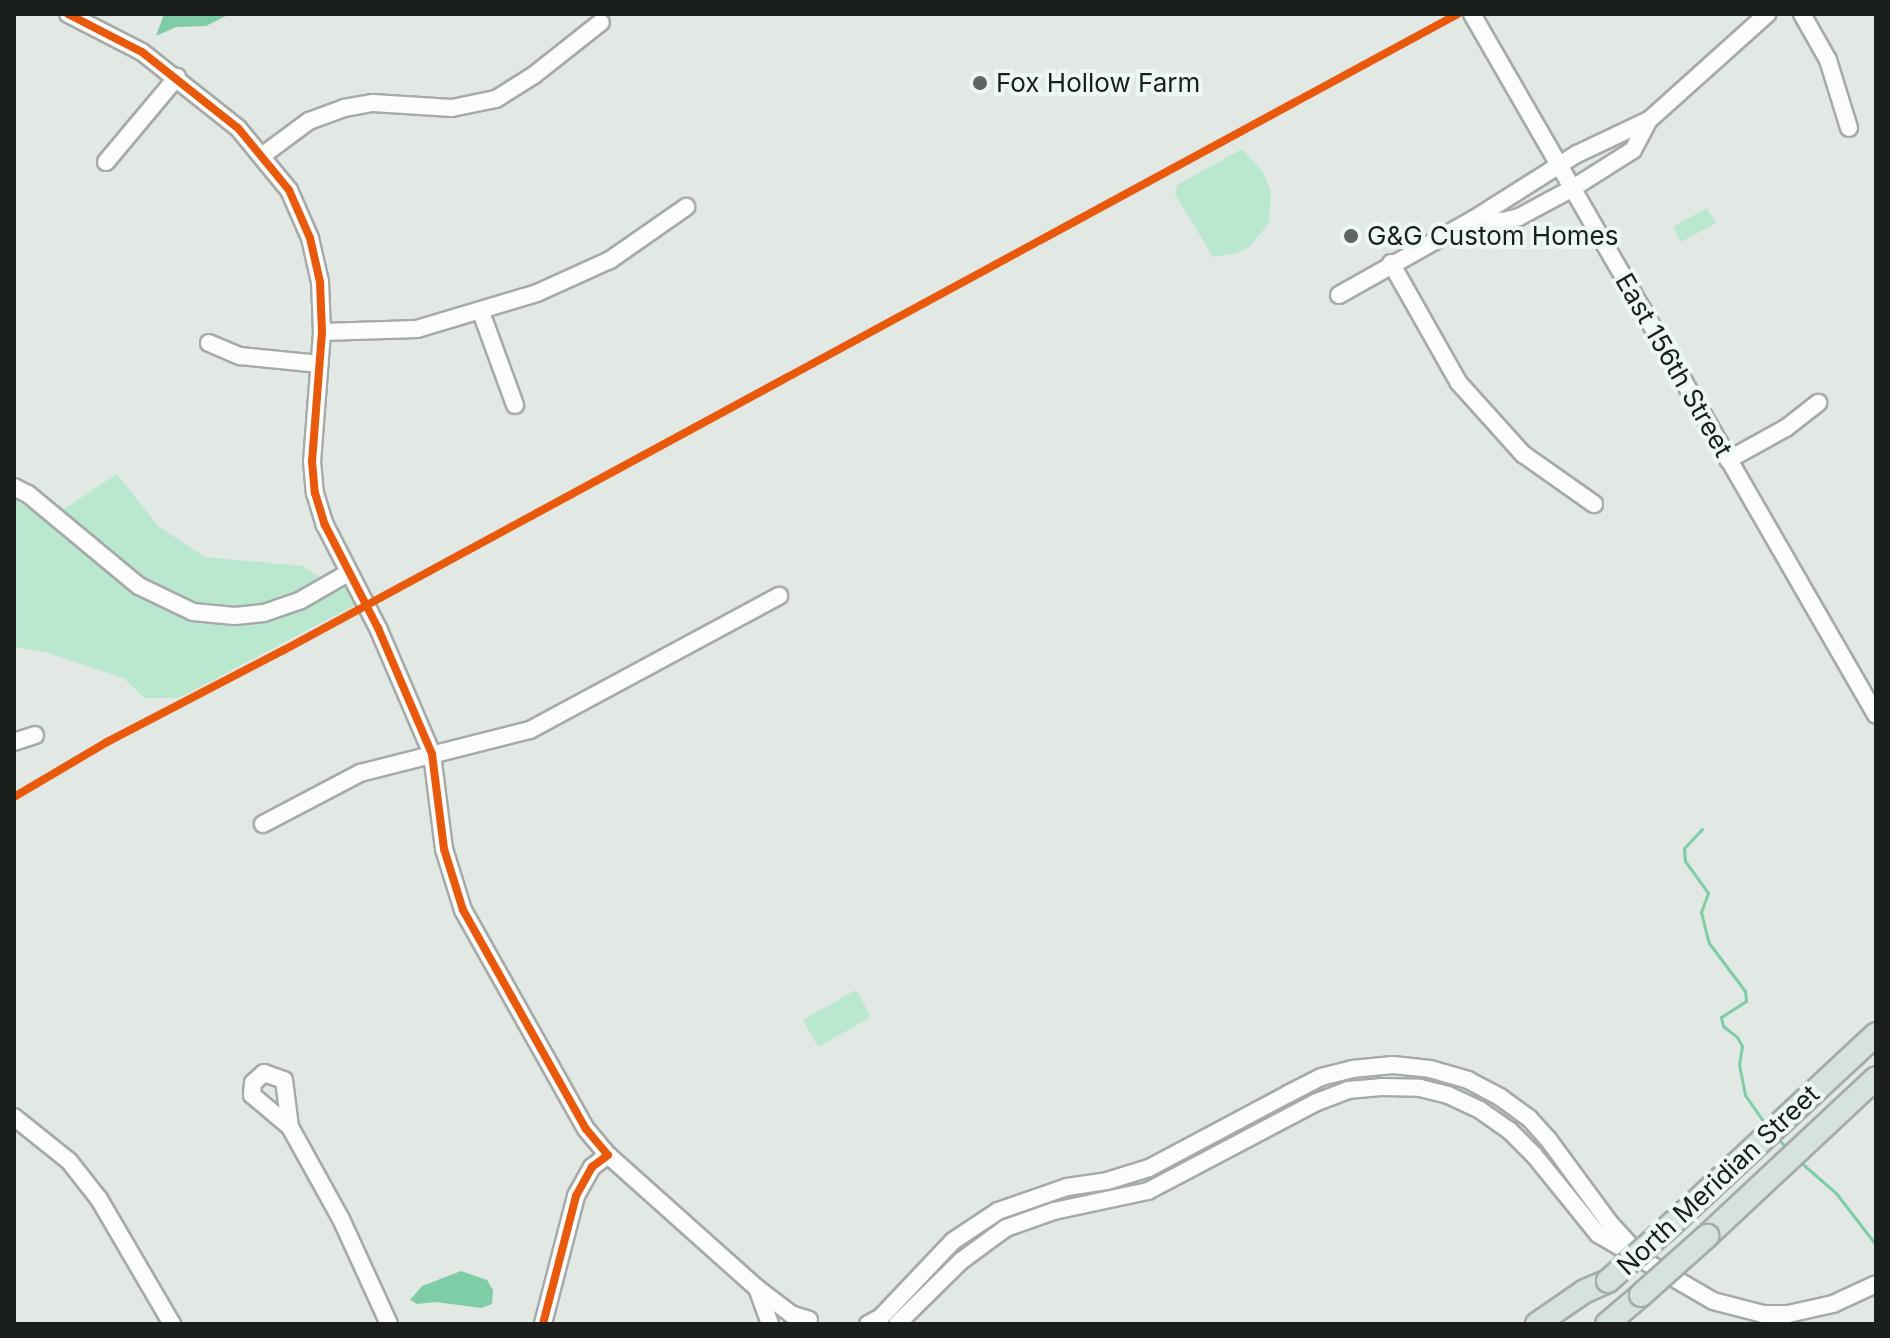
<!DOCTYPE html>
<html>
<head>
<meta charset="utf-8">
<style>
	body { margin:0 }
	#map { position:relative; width:1890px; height:1338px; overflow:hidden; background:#e2e8e4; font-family:Inter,sans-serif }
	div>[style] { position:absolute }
	.green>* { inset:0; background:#bae8cf }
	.water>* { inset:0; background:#7fcda7 }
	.stream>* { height:3px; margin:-1.5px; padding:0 1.5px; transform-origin:1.5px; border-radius:1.5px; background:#7fcda7 }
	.roads { filter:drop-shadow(2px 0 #a6aaa8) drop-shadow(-2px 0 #a6aaa8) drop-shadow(0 2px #a6aaa8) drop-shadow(0 -2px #a6aaa8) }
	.minor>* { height:16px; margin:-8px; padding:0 8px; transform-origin:8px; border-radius:8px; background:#fbfcfb }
	.highway>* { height:22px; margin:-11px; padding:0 11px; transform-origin:11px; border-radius:11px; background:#d6e2dc }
	.bridges { filter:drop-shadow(2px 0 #a1aea6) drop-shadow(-2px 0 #a1aea6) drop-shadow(0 2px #a1aea6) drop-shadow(0 -2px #a1aea6) }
	.highway-bridge>* { height:22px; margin:-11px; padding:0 11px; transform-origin:11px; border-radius:11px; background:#d6e2dc }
	.cycleway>* { height:8px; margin:-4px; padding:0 4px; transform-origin:4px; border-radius:4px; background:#e8590c }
	.dots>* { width:22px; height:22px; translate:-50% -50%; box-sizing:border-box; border:4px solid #ecf8f1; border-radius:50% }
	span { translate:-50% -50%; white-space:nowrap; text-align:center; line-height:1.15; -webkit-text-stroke:8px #ecf8f1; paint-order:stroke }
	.poi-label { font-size:26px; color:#1b1f1c }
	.left { translate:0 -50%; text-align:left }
	.street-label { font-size:26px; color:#1b1f1c }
	.frame { position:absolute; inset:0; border:16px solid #1b1f1c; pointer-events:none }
</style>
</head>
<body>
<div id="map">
	<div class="green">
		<i style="clip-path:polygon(1242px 149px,1263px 172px,1271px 192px,1269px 223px,1249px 247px,1237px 253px,1213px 257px,1175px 194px,1177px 185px)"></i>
		<i style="clip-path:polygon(1707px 208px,1716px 223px,1681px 242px,1673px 227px)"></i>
		<i style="clip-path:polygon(117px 474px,159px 527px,205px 557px,303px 566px,336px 588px,348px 585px,355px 605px,179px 698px,145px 698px,123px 678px,46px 652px,14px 647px,14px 499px,46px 521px)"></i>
		<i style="clip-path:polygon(856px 990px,871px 1017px,818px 1047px,803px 1020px)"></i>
	</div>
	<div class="water">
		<i style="clip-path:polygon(164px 14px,230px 14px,206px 26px,176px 27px,156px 36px)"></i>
		<i style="clip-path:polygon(461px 1271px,487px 1280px,493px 1290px,492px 1304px,481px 1308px,436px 1302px,417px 1304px,410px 1300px,422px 1286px)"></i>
	</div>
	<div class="stream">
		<i style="left:1702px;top:829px;width:26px;rotate:133deg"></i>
		<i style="left:1684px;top:848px;width:13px;rotate:86deg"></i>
		<i style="left:1685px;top:861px;width:39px;rotate:54deg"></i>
		<i style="left:1708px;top:893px;width:20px;rotate:110deg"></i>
		<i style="left:1701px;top:912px;width:32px;rotate:76deg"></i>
		<i style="left:1709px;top:943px;width:60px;rotate:53.1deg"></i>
		<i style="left:1745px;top:991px;width:10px;rotate:84deg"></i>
		<i style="left:1746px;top:1001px;width:30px;rotate:147deg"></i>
		<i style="left:1721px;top:1017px;width:9px;rotate:77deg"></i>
		<i style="left:1723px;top:1026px;width:18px;rotate:38deg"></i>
		<i style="left:1737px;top:1037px;width:10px;rotate:61deg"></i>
		<i style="left:1742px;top:1046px;width:18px;rotate:99deg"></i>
		<i style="left:1739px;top:1064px;width:32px;rotate:79deg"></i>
		<i style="left:1745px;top:1095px;width:37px;rotate:55deg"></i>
		<i style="left:1776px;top:1137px;width:17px;rotate:45deg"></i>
		<i style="left:1798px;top:1160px;width:50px;rotate:41deg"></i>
		<i style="left:1836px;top:1193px;width:66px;rotate:52.4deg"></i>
	</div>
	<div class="roads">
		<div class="minor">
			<i style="left:68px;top:14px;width:83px;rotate:27.2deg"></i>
			<i style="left:142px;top:52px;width:122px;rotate:38.4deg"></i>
			<i style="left:238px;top:128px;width:80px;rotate:50.6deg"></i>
			<i style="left:289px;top:190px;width:52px;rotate:66.4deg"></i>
			<i style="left:310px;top:238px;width:45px;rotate:77.2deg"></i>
			<i style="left:320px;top:282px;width:50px;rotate:87.7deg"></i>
			<i style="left:322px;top:332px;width:129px;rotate:94.4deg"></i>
			<i style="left:312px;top:461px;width:32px;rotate:85deg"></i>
			<i style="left:315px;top:493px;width:34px;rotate:73deg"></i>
			<i style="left:325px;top:525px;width:116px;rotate:62.8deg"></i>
			<i style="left:378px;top:628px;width:137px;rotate:66.8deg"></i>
			<i style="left:432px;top:754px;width:96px;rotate:82.8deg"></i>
			<i style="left:444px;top:849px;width:64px;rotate:72.7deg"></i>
			<i style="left:463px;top:910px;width:251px;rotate:60.7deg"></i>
			<i style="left:586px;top:1129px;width:34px;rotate:50deg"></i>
			<i style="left:608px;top:1155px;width:20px;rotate:143deg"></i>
			<i style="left:592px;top:1167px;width:33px;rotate:119deg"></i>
			<i style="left:576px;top:1196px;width:132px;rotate:104.5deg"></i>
			<i style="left:1472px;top:14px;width:809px;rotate:60.04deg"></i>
			<i style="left:1802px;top:14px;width:53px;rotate:60.5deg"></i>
			<i style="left:1828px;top:60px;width:71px;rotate:72.8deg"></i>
			<i style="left:263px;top:155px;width:57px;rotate:-36.5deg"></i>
			<i style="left:309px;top:121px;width:37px;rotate:-20deg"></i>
			<i style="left:344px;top:108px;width:29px;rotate:-10deg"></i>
			<i style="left:373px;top:103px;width:79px;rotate:3.6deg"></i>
			<i style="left:452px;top:108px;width:45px;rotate:-11.6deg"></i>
			<i style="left:496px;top:99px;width:45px;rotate:-32.3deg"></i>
			<i style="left:534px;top:75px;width:85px;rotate:-38.3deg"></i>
			<i style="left:106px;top:162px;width:111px;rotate:-50.1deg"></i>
			<i style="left:1474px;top:219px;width:28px;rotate:4deg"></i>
			<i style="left:1502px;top:221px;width:17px;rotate:-13deg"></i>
			<i style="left:1519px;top:217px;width:61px;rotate:-28.2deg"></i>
			<i style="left:1573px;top:188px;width:71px;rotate:-32.3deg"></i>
			<i style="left:1633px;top:150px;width:34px;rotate:-62deg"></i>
			<i style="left:1391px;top:263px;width:138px;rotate:60.5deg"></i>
			<i style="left:1459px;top:383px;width:96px;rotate:48deg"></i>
			<i style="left:1523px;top:454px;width:87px;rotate:35.2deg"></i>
			<i style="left:1339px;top:295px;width:155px;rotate:-29.4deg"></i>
			<i style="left:1474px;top:219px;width:122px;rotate:-32.3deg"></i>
			<i style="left:1577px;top:154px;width:80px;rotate:-25.3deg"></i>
			<i style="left:1649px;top:120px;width:159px;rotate:-41.9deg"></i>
			<i style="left:481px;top:312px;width:99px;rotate:69.9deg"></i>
			<i style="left:322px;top:332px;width:95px;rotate:-1.8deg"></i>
			<i style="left:417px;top:329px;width:125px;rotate:-16.7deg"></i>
			<i style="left:537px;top:293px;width:80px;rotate:-24.3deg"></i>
			<i style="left:610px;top:260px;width:93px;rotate:-34.9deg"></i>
			<i style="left:209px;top:343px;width:34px;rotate:23deg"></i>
			<i style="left:240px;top:356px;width:80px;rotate:5.7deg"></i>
			<i style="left:1728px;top:460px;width:66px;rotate:-28.9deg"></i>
			<i style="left:1786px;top:428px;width:41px;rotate:-38deg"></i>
			<i style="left:14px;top:487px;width:16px;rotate:27deg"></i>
			<i style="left:28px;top:494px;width:144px;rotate:39.7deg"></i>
			<i style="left:139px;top:586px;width:60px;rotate:25.7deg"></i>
			<i style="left:193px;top:612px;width:42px;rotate:5.4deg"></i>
			<i style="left:235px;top:616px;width:29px;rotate:-6deg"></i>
			<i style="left:264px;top:613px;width:39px;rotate:-19deg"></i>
			<i style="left:301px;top:600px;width:54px;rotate:-29.9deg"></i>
			<i style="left:14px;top:742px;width:22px;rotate:-18deg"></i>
			<i style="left:263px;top:824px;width:110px;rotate:-27.7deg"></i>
			<i style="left:360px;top:773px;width:175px;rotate:-14.2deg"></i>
			<i style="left:530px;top:730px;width:283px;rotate:-28.3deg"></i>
			<i style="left:14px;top:1117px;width:70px;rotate:38.7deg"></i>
			<i style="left:69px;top:1161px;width:48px;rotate:51.7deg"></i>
			<i style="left:99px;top:1199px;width:145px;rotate:59.7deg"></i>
			<i style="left:290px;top:1127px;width:47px;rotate:-97.3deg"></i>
			<i style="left:284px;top:1080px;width:21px;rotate:-161deg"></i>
			<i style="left:264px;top:1073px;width:15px;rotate:138deg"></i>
			<i style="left:253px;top:1083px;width:12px;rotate:95deg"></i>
			<i style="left:252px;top:1095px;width:50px;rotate:40.1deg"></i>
			<i style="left:290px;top:1127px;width:105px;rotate:61deg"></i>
			<i style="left:341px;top:1219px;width:115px;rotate:65.4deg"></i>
			<i style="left:608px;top:1155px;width:200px;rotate:41.8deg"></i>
			<i style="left:757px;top:1288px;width:43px;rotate:37.4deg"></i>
			<i style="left:791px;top:1314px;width:19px;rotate:18deg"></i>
			<i style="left:757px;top:1288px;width:38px;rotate:70deg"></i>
			<i style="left:868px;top:1324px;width:15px;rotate:-28deg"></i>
			<i style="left:881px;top:1317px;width:105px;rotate:-46.5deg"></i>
			<i style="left:953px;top:1241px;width:54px;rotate:-33.7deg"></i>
			<i style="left:998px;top:1211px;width:73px;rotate:-19.2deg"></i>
			<i style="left:1067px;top:1187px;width:40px;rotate:-8.5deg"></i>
			<i style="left:1107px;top:1181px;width:44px;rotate:-17.2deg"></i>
			<i style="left:1149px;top:1168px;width:157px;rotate:-28deg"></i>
			<i style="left:1288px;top:1094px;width:37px;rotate:-27deg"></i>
			<i style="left:1321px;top:1077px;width:32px;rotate:-14deg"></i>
			<i style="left:1352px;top:1069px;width:41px;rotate:-5.6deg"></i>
			<i style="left:1393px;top:1065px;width:37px;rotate:6deg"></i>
			<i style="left:1430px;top:1069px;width:40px;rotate:16deg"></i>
			<i style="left:1468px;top:1080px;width:36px;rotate:28deg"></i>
			<i style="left:1500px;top:1097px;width:36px;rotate:36deg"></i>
			<i style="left:1529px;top:1118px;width:28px;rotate:48deg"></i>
			<i style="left:1548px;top:1139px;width:103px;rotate:53.7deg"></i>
			<i style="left:1609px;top:1222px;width:42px;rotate:47.9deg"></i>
			<i style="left:897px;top:1324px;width:90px;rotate:-44.5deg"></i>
			<i style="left:961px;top:1261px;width:56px;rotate:-36.3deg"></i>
			<i style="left:1006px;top:1228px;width:51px;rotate:-19.5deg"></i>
			<i style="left:1054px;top:1211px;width:96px;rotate:-12deg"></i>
			<i style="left:1148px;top:1191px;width:191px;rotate:-27.8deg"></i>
			<i style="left:1317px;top:1102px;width:33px;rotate:-21deg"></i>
			<i style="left:1348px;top:1090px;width:33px;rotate:-5deg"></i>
			<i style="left:1381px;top:1087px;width:39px;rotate:1deg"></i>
			<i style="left:1420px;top:1088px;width:29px;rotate:14deg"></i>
			<i style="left:1448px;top:1095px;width:35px;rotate:25deg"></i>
			<i style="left:1480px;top:1110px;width:35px;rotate:35deg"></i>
			<i style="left:1509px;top:1130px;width:35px;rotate:45deg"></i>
			<i style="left:1534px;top:1155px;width:102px;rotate:51deg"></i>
			<i style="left:1598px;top:1234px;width:133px;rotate:30.2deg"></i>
			<i style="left:1713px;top:1301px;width:52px;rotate:14.6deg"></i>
			<i style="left:1763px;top:1314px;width:25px"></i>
			<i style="left:1788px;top:1314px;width:46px;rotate:-12.5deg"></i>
			<i style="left:1833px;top:1304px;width:47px;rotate:-24.9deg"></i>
		</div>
		<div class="highway">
			<i style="left:1674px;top:1222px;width:276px;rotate:-42.9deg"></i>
			<i style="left:1707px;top:1236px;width:231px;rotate:-43.1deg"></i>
			<i style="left:1537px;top:1324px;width:58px;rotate:-34.5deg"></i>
			<i style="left:1585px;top:1291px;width:25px;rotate:-23deg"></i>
			<i style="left:1607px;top:1324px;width:45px;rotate:-40.5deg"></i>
		</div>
	</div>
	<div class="bridges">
		<div class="highway-bridge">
			<i style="left:1608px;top:1281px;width:89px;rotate:-41.8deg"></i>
			<i style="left:1641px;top:1295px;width:89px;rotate:-41.8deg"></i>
		</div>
	</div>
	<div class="cycleway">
		<i style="left:68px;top:14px;width:83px;rotate:27.2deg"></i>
		<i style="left:142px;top:52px;width:122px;rotate:38.4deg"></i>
		<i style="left:238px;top:128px;width:80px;rotate:50.6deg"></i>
		<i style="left:289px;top:190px;width:52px;rotate:66.4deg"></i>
		<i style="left:310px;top:238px;width:45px;rotate:77.2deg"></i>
		<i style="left:320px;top:282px;width:50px;rotate:87.7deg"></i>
		<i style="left:322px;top:332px;width:129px;rotate:94.4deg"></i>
		<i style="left:312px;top:461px;width:32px;rotate:85deg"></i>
		<i style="left:315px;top:493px;width:34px;rotate:73deg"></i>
		<i style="left:325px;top:525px;width:116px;rotate:62.8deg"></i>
		<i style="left:378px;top:628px;width:137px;rotate:66.8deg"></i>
		<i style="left:432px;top:754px;width:96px;rotate:82.8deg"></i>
		<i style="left:444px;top:849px;width:64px;rotate:72.7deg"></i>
		<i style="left:463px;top:910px;width:251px;rotate:60.7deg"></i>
		<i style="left:586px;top:1129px;width:34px;rotate:50deg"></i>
		<i style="left:608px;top:1155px;width:20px;rotate:143deg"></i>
		<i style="left:592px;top:1167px;width:33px;rotate:119deg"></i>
		<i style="left:576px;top:1196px;width:132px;rotate:104.5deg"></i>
		<i style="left:14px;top:797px;width:108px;rotate:-30.6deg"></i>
		<i style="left:107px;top:742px;width:199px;rotate:-27.5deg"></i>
		<i style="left:284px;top:650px;width:1335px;rotate:-28.45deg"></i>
	</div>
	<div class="dots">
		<i style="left:980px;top:83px;background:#616562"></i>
		<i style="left:1351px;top:236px;background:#616562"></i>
	</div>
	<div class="poi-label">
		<span class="left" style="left:996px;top:83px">Fox Hollow Farm</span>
		<span class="left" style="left:1367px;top:236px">G&amp;G Custom Homes</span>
	</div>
	<div class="street-label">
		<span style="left:1674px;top:365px;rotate:60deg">East 156th Street</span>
		<span style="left:1718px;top:1180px;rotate:-43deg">North Meridian Street</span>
	</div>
	<div class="frame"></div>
</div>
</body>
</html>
